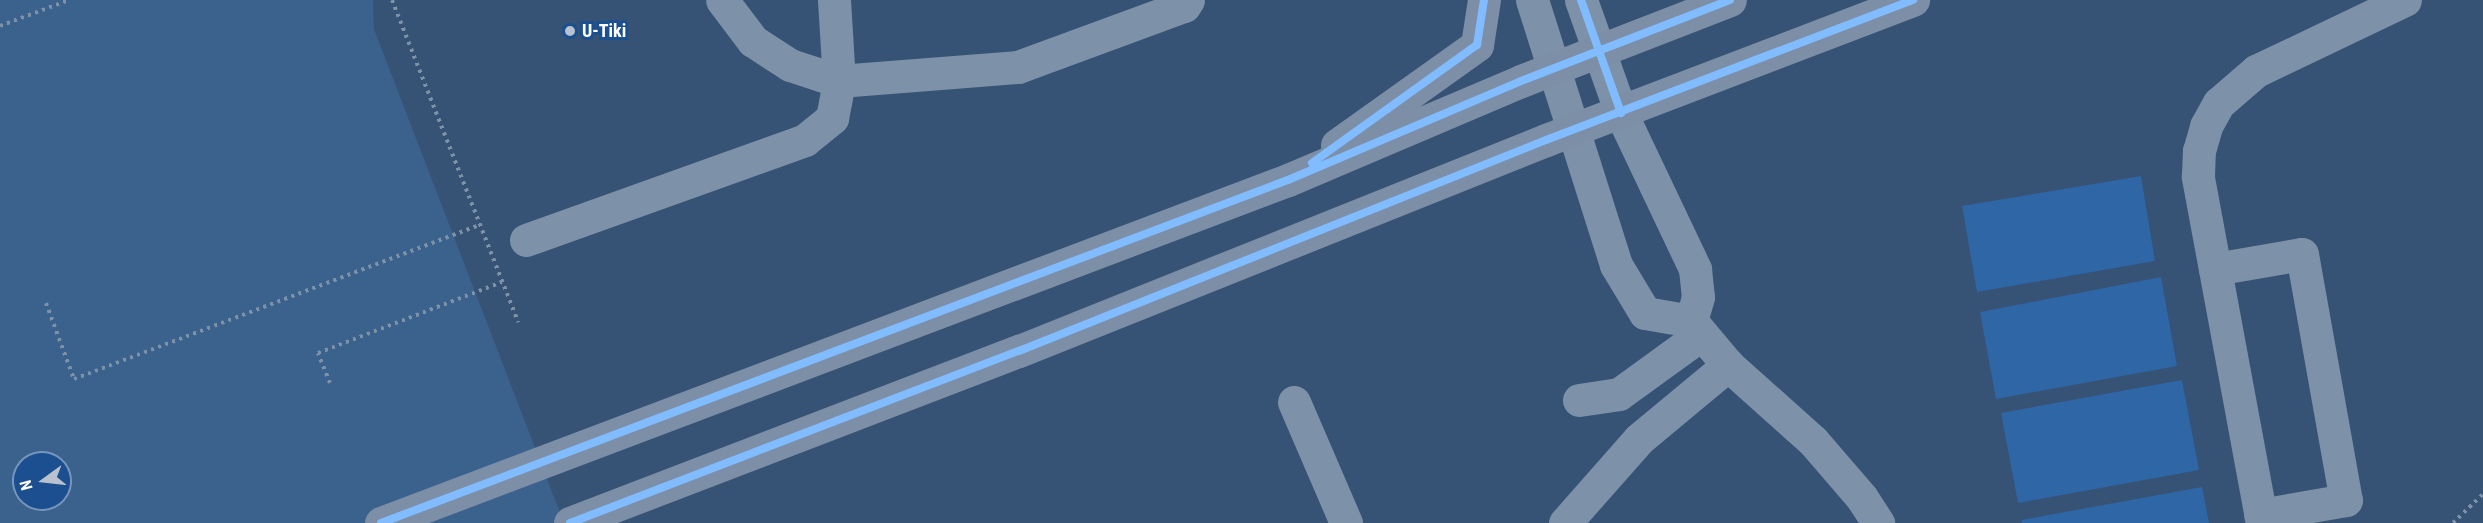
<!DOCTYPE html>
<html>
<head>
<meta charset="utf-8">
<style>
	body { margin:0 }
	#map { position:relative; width:2483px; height:523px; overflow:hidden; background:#365274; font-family:"Roboto Condensed",sans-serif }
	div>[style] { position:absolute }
	.green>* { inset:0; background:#2f66a5 }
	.water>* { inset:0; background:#3b618d }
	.path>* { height:4px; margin-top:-2px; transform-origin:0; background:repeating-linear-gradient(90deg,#7d92a8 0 3px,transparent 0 7.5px) }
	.minor>* { height:33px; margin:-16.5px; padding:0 16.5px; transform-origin:16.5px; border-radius:16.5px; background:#7d92a8 }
	.major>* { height:33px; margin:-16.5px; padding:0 16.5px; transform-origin:16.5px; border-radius:16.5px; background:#7d8ea7 }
	.cycleway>* { height:8px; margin:-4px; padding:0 4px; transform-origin:4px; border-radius:4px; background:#80bcff }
	.dots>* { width:16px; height:16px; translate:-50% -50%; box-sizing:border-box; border:3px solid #1b4f8f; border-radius:50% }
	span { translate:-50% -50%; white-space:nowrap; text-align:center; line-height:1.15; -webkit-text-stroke:6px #1b4f8f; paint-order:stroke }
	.poi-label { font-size:18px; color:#fff; font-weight:700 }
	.left { translate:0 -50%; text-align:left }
	.north { position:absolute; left:12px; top:451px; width:60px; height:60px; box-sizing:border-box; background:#1b4f8f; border:2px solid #7695bc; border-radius:50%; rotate:255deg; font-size:16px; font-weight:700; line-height:24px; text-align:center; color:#fff }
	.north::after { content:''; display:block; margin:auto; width:21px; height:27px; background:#b9c2ce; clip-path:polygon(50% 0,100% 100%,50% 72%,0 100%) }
</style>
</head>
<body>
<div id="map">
	<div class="green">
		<i style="clip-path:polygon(2141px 176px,2155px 261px,1977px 292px,1962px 206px)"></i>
		<i style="clip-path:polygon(2161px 277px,2177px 366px,1996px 399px,1980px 312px)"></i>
		<i style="clip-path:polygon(2182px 380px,2199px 470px,2018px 503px,2001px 413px)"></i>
		<i style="clip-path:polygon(2202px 487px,2209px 523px,2022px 523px,2021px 520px)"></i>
	</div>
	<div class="water">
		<i style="clip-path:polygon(evenodd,0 0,373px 0,374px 29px,564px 523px,0 523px,0 0,24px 463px,60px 463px,60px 499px,24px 499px,24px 463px)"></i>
	</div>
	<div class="path">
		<i style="left:392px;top:0;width:346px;rotate:68.6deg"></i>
		<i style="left:0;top:26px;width:74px;rotate:-20.6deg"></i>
		<i style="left:46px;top:303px;width:81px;rotate:69.8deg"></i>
		<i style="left:74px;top:379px;width:434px;rotate:-20.8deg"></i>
		<i style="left:330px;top:383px;width:32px;rotate:-112deg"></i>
		<i style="left:318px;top:353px;width:197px;rotate:-21.1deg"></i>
		<i style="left:2453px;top:523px;width:42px;rotate:-44deg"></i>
	</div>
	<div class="minor">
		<i style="left:834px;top:0;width:81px;rotate:86.5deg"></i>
		<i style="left:839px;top:81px;width:180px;rotate:-4.5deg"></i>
		<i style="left:1018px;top:67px;width:177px;rotate:-20.2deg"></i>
		<i style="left:1184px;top:6px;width:7px;rotate:-56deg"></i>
		<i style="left:1532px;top:0;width:278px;rotate:72.4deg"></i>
		<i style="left:1616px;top:265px;width:56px;rotate:58.9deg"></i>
		<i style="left:1645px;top:313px;width:47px;rotate:9.9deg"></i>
		<i style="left:1691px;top:321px;width:57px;rotate:49.9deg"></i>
		<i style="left:1728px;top:365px;width:114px;rotate:41.8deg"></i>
		<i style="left:1813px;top:441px;width:75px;rotate:49.3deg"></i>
		<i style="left:1862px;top:498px;width:30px;rotate:57deg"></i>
		<i style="left:1581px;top:0;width:120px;rotate:70.5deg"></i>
		<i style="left:1621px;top:113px;width:173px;rotate:64.6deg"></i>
		<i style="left:1695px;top:269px;width:28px;rotate:84deg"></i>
		<i style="left:1698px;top:297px;width:25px;rotate:106deg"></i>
		<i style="left:526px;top:240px;width:296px;rotate:-19.7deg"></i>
		<i style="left:805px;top:140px;width:35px;rotate:-39deg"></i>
		<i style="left:832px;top:118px;width:38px;rotate:-79deg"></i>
		<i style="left:839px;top:81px;width:52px;rotate:-161.9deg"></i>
		<i style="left:790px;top:65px;width:44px;rotate:-147deg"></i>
		<i style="left:753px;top:41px;width:51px;rotate:-127.1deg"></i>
		<i style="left:2215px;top:269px;width:88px;rotate:-9.8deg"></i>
		<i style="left:2302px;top:254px;width:250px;rotate:79.9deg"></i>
		<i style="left:2346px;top:500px;width:87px;rotate:170.1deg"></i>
		<i style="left:1579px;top:400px;width:40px;rotate:-8.5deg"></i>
		<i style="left:1619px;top:394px;width:102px;rotate:-35.9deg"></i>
		<i style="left:1294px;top:402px;width:132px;rotate:66.7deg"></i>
		<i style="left:1565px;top:523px;width:112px;rotate:-48.6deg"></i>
		<i style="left:1639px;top:439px;width:116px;rotate:-39.7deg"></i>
		<i style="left:2262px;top:523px;width:353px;rotate:-100.5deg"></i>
		<i style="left:2198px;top:176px;width:25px;rotate:-88deg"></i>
		<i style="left:2199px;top:151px;width:26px;rotate:-74deg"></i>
		<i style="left:2206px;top:126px;width:26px;rotate:-61deg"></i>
		<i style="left:2219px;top:103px;width:49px;rotate:-40.9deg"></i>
		<i style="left:2256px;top:71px;width:165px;rotate:-25.5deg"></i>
	</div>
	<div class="major">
		<i style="left:1337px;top:145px;width:172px;rotate:-35.5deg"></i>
		<i style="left:1477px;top:45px;width:46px;rotate:-81.2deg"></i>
		<i style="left:381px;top:523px;width:970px;rotate:-20.72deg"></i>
		<i style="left:1288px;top:180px;width:253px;rotate:-23deg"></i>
		<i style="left:1521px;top:81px;width:224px;rotate:-21.2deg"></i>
		<i style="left:570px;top:523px;width:481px;rotate:-21deg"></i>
		<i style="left:1019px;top:351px;width:568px;rotate:-21.82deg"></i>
		<i style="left:1546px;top:140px;width:393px;rotate:-20.9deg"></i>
	</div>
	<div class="cycleway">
		<i style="left:1581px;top:0;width:120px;rotate:70.5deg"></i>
		<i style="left:1312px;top:163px;width:203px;rotate:-35.6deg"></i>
		<i style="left:1477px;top:45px;width:46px;rotate:-81.2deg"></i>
		<i style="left:381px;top:523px;width:970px;rotate:-20.72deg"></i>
		<i style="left:1288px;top:180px;width:253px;rotate:-23deg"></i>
		<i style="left:1521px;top:81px;width:224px;rotate:-21.2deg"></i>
		<i style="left:570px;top:523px;width:481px;rotate:-21deg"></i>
		<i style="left:1019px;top:351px;width:568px;rotate:-21.82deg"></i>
		<i style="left:1546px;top:140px;width:393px;rotate:-20.9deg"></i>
	</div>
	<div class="dots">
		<i style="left:570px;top:31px;background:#b9c2ce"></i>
	</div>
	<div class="poi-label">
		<span class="left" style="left:582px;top:31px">U-Tiki</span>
	</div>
	<div class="north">N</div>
</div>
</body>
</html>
